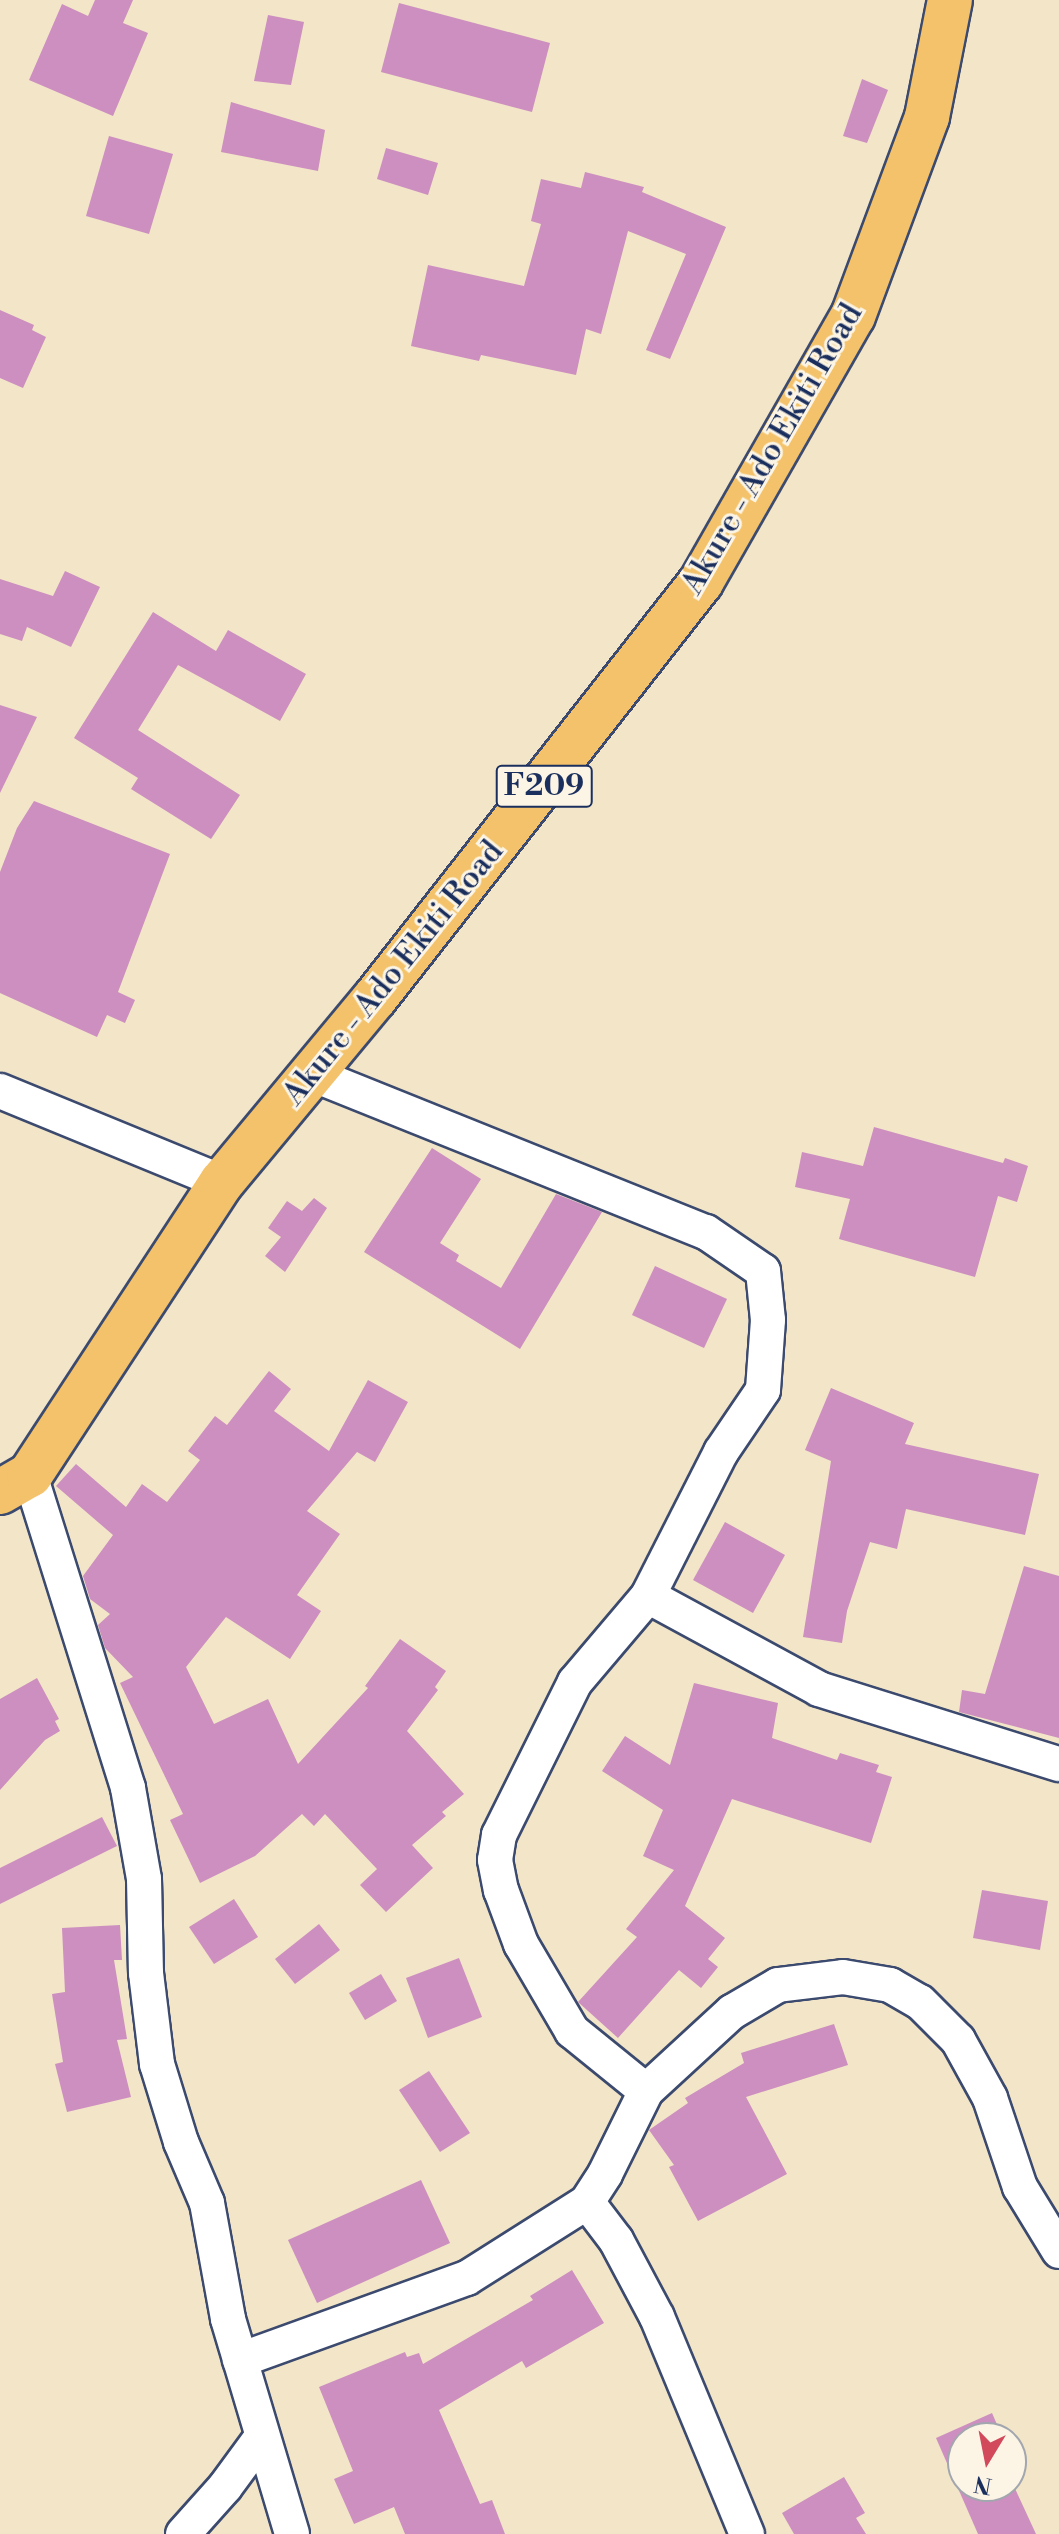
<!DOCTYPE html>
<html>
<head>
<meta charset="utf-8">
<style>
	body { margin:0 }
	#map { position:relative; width:1059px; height:2534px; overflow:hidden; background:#f2e5c8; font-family:"Libre Bodoni",serif }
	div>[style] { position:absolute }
	.building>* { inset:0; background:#cd8fbf }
	.roads { filter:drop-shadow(2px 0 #3b4a6e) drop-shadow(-2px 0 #3b4a6e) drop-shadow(0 2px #3b4a6e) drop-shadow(0 -2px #3b4a6e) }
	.minor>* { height:34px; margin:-17px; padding:0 17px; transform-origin:17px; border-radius:17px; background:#fff }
	.primary>* { height:44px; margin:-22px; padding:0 22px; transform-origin:22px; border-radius:22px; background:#f3c26a }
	span { translate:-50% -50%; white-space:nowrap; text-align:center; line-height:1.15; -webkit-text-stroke:6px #fcf5e5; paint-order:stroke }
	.shield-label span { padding:2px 6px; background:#fcf5e5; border:2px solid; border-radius:6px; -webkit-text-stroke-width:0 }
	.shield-label { font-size:30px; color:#1b2f5e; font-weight:700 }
	.street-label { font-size:32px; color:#1b2f5e }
	.north { position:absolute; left:947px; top:2422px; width:80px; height:80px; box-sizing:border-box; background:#fcf5e5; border:2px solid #a2a6af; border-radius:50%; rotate:190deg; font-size:22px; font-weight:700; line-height:32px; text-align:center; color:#1b2f5e }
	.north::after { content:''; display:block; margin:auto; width:28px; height:36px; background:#d1495b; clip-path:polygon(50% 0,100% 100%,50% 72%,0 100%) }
</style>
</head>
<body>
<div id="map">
	<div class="building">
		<i style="clip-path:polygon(95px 0,133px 0,123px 23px,148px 33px,113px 116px,29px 80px,62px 4px,88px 16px)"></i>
		<i style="clip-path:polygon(399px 3px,550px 43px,532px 112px,381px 72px)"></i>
		<i style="clip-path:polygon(268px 15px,304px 22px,291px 85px,254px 81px)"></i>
		<i style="clip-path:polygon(862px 79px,888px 90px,867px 143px,843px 136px)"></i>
		<i style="clip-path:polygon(231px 102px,325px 130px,318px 171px,221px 152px)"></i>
		<i style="clip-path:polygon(109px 136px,173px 154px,149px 234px,86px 216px)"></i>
		<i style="clip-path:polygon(386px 148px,438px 163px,428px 195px,377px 179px)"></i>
		<i style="clip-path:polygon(585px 172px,644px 187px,642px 192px,726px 227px,670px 359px,646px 350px,686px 254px,628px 231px,601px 334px,586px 329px,576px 375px,481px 355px,479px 361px,411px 346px,428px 265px,524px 286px,541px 224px,531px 221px,541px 179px,581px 188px)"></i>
		<i style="clip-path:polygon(0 310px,34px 325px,32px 330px,46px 337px,23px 388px,0 378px)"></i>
		<i style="clip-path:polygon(65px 571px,100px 587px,71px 647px,27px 627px,22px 641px,0 634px,0 579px,53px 596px)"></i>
		<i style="clip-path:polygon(153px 612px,216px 651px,228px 630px,306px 674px,280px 721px,178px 665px,138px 730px,240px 795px,211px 839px,131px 789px,138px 778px,74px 738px)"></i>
		<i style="clip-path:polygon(0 705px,37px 717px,0 793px)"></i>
		<i style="clip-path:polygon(34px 801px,170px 854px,118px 992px,135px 1000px,125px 1023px,107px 1015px,97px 1037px,0 993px,0 872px,17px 828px)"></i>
		<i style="clip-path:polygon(874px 1127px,1003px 1163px,1005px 1158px,1028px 1166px,1017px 1202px,998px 1196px,975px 1277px,839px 1239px,850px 1199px,795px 1187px,802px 1152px,863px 1166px)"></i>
		<i style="clip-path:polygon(432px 1148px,481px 1179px,440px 1243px,459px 1255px,456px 1261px,501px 1288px,556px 1194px,602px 1212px,520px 1349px,364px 1252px)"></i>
		<i style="clip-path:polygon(314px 1198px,327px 1208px,285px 1272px,265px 1256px,281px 1237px,268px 1228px,287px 1201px,302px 1211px)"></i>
		<i style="clip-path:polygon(655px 1266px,727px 1299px,704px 1348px,632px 1315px)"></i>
		<i style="clip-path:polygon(269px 1371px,291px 1389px,274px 1411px,329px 1451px,368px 1380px,408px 1402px,375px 1462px,357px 1452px,307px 1511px,340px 1534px,297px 1595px,321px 1611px,290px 1659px,226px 1617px,186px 1667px,214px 1724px,268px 1699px,298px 1764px,368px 1688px,365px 1686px,400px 1639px,446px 1671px,435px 1687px,438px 1690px,407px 1731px,464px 1794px,442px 1812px,446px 1816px,412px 1845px,433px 1868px,386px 1912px,360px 1885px,377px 1869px,325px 1814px,314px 1826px,302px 1814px,255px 1856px,200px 1883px,170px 1820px,183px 1814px,120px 1683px,133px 1677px,105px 1648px,98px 1625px,110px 1614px,90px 1599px,83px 1576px,113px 1535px,56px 1486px,76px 1464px,126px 1507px,142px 1484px,167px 1502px,200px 1460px,188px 1451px,215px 1416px,227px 1425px)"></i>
		<i style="clip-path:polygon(831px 1388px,914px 1423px,905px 1444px,1039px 1474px,1025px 1535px,906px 1509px,897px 1549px,870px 1542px,847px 1611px,842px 1643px,803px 1637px,831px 1461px,805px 1450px)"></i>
		<i style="clip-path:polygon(725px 1522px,785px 1555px,753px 1613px,693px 1580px)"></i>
		<i style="clip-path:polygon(1024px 1566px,1059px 1576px,1059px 1738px,959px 1712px,962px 1690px,985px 1694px)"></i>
		<i style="clip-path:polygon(37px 1678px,59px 1719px,55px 1721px,60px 1731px,45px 1740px,0 1790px,0 1699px)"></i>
		<i style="clip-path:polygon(694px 1683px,778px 1703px,772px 1738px,837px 1760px,840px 1753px,879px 1765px,876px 1772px,892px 1777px,871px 1843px,732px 1799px,685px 1906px,725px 1938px,708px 1959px,718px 1967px,701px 1988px,679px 1970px,618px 2038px,578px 2002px,637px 1937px,626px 1929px,674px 1870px,643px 1856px,663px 1810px,602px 1771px,625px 1736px,670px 1765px)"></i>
		<i style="clip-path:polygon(102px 1817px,117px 1846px,0 1904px,0 1868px)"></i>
		<i style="clip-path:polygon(982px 1890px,1048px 1901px,1040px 1950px,973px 1938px)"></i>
		<i style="clip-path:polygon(234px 1899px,258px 1937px,214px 1964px,189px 1927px)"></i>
		<i style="clip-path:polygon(319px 1924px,340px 1950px,295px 1984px,275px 1959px)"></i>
		<i style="clip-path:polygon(120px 1925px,122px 1960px,114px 1960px,127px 2039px,117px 2040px,131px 2097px,67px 2112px,55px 2064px,63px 2062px,52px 1994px,65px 1992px,62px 1928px)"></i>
		<i style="clip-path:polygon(459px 1958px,482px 2017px,428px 2038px,406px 1978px)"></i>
		<i style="clip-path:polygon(381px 1974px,397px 2001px,365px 2020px,349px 1993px)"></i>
		<i style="clip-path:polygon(834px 2024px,848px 2065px,746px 2097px,787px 2174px,698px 2221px,669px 2167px,674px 2165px,649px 2130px,688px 2103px,685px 2098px,744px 2063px,741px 2053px)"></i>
		<i style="clip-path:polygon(429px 2071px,470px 2133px,440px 2152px,399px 2090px)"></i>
		<i style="clip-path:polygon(421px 2180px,450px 2243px,317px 2303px,288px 2240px)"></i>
		<i style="clip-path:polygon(572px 2270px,604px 2323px,526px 2368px,522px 2361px,439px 2410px,480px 2504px,492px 2500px,505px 2534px,405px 2534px,394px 2507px,354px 2524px,334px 2479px,353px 2471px,319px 2387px,405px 2352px,407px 2357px,419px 2353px,423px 2364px,533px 2300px,530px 2296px)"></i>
		<i style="clip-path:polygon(992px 2413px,1003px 2438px,963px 2438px,963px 2486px,1011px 2486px,1011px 2480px,1036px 2534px,978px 2534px,936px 2438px)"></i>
		<i style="clip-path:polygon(844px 2477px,865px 2513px,856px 2518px,866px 2534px,794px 2534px,782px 2513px)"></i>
	</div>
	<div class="roads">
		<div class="minor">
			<i style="left:312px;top:1074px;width:424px;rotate:21.9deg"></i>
			<i style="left:706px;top:1232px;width:69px;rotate:34.4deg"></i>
			<i style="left:763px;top:1271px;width:49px;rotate:84.2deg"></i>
			<i style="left:768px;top:1320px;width:70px;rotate:94.1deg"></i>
			<i style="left:763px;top:1390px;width:75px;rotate:124.1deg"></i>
			<i style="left:721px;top:1452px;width:161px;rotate:116.9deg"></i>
			<i style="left:648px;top:1596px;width:113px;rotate:130.3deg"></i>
			<i style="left:575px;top:1682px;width:171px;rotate:116.4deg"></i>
			<i style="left:499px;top:1835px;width:25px;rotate:99deg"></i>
			<i style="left:495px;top:1860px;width:31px;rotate:79deg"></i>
			<i style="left:501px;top:1890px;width:58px;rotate:69.7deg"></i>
			<i style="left:521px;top:1944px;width:101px;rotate:59.6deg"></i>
			<i style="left:572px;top:2031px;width:95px;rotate:39deg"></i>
			<i style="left:0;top:1091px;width:240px;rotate:22.3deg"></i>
			<i style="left:30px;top:1475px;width:328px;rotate:72.6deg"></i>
			<i style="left:128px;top:1788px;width:92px;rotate:80deg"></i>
			<i style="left:144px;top:1879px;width:94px;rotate:88.8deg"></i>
			<i style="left:146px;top:1973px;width:92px;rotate:83.1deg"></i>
			<i style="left:157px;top:2064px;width:82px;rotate:72.9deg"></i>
			<i style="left:181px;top:2142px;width:66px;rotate:66.9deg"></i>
			<i style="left:207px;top:2203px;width:118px;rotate:79.7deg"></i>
			<i style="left:228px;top:2319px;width:224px;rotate:73.4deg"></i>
			<i style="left:648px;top:1596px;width:195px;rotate:28.5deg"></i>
			<i style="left:819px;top:1689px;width:251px;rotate:17.4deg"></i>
			<i style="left:587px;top:2202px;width:48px;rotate:52.7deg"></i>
			<i style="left:616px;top:2240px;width:87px;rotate:62deg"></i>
			<i style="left:657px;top:2317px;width:235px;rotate:67.5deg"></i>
			<i style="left:240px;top:2360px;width:241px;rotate:-19.9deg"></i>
			<i style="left:467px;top:2278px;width:142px;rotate:-32.3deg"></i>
			<i style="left:587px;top:2202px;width:33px;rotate:-57deg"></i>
			<i style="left:605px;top:2174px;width:93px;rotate:-63.7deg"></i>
			<i style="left:646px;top:2091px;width:117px;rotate:-42.6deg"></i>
			<i style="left:732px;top:2012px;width:53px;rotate:-30.4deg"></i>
			<i style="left:778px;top:1985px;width:65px;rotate:-7deg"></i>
			<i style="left:843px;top:1977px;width:48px;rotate:9.7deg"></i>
			<i style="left:890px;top:1985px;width:34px;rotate:30deg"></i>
			<i style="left:920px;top:2002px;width:54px;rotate:45deg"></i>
			<i style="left:958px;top:2040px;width:66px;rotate:61.1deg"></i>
			<i style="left:990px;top:2098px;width:94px;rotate:71.4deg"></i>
			<i style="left:1020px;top:2187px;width:75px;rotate:58.6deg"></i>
			<i style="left:183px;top:2534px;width:63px;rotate:-48.2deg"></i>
			<i style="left:225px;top:2487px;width:61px;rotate:-53.7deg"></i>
		</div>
		<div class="primary">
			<i style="left:0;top:1492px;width:34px;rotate:-30deg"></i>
			<i style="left:30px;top:1475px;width:350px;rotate:-56.8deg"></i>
			<i style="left:222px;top:1182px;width:239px;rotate:-50.3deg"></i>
			<i style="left:375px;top:998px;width:529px;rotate:-51.92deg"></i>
			<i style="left:701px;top:582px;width:306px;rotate:-60.3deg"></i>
			<i style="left:853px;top:316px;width:212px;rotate:-69.6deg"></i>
			<i style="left:927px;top:117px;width:119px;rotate:-78.9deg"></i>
		</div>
	</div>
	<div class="shield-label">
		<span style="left:544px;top:786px">F209</span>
	</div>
	<div class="street-label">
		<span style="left:772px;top:449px;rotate:-60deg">Akure - Ado Ekiti Road</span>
		<span style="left:393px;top:973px;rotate:-51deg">Akure - Ado Ekiti Road</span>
	</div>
	<div class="north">N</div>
</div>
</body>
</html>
